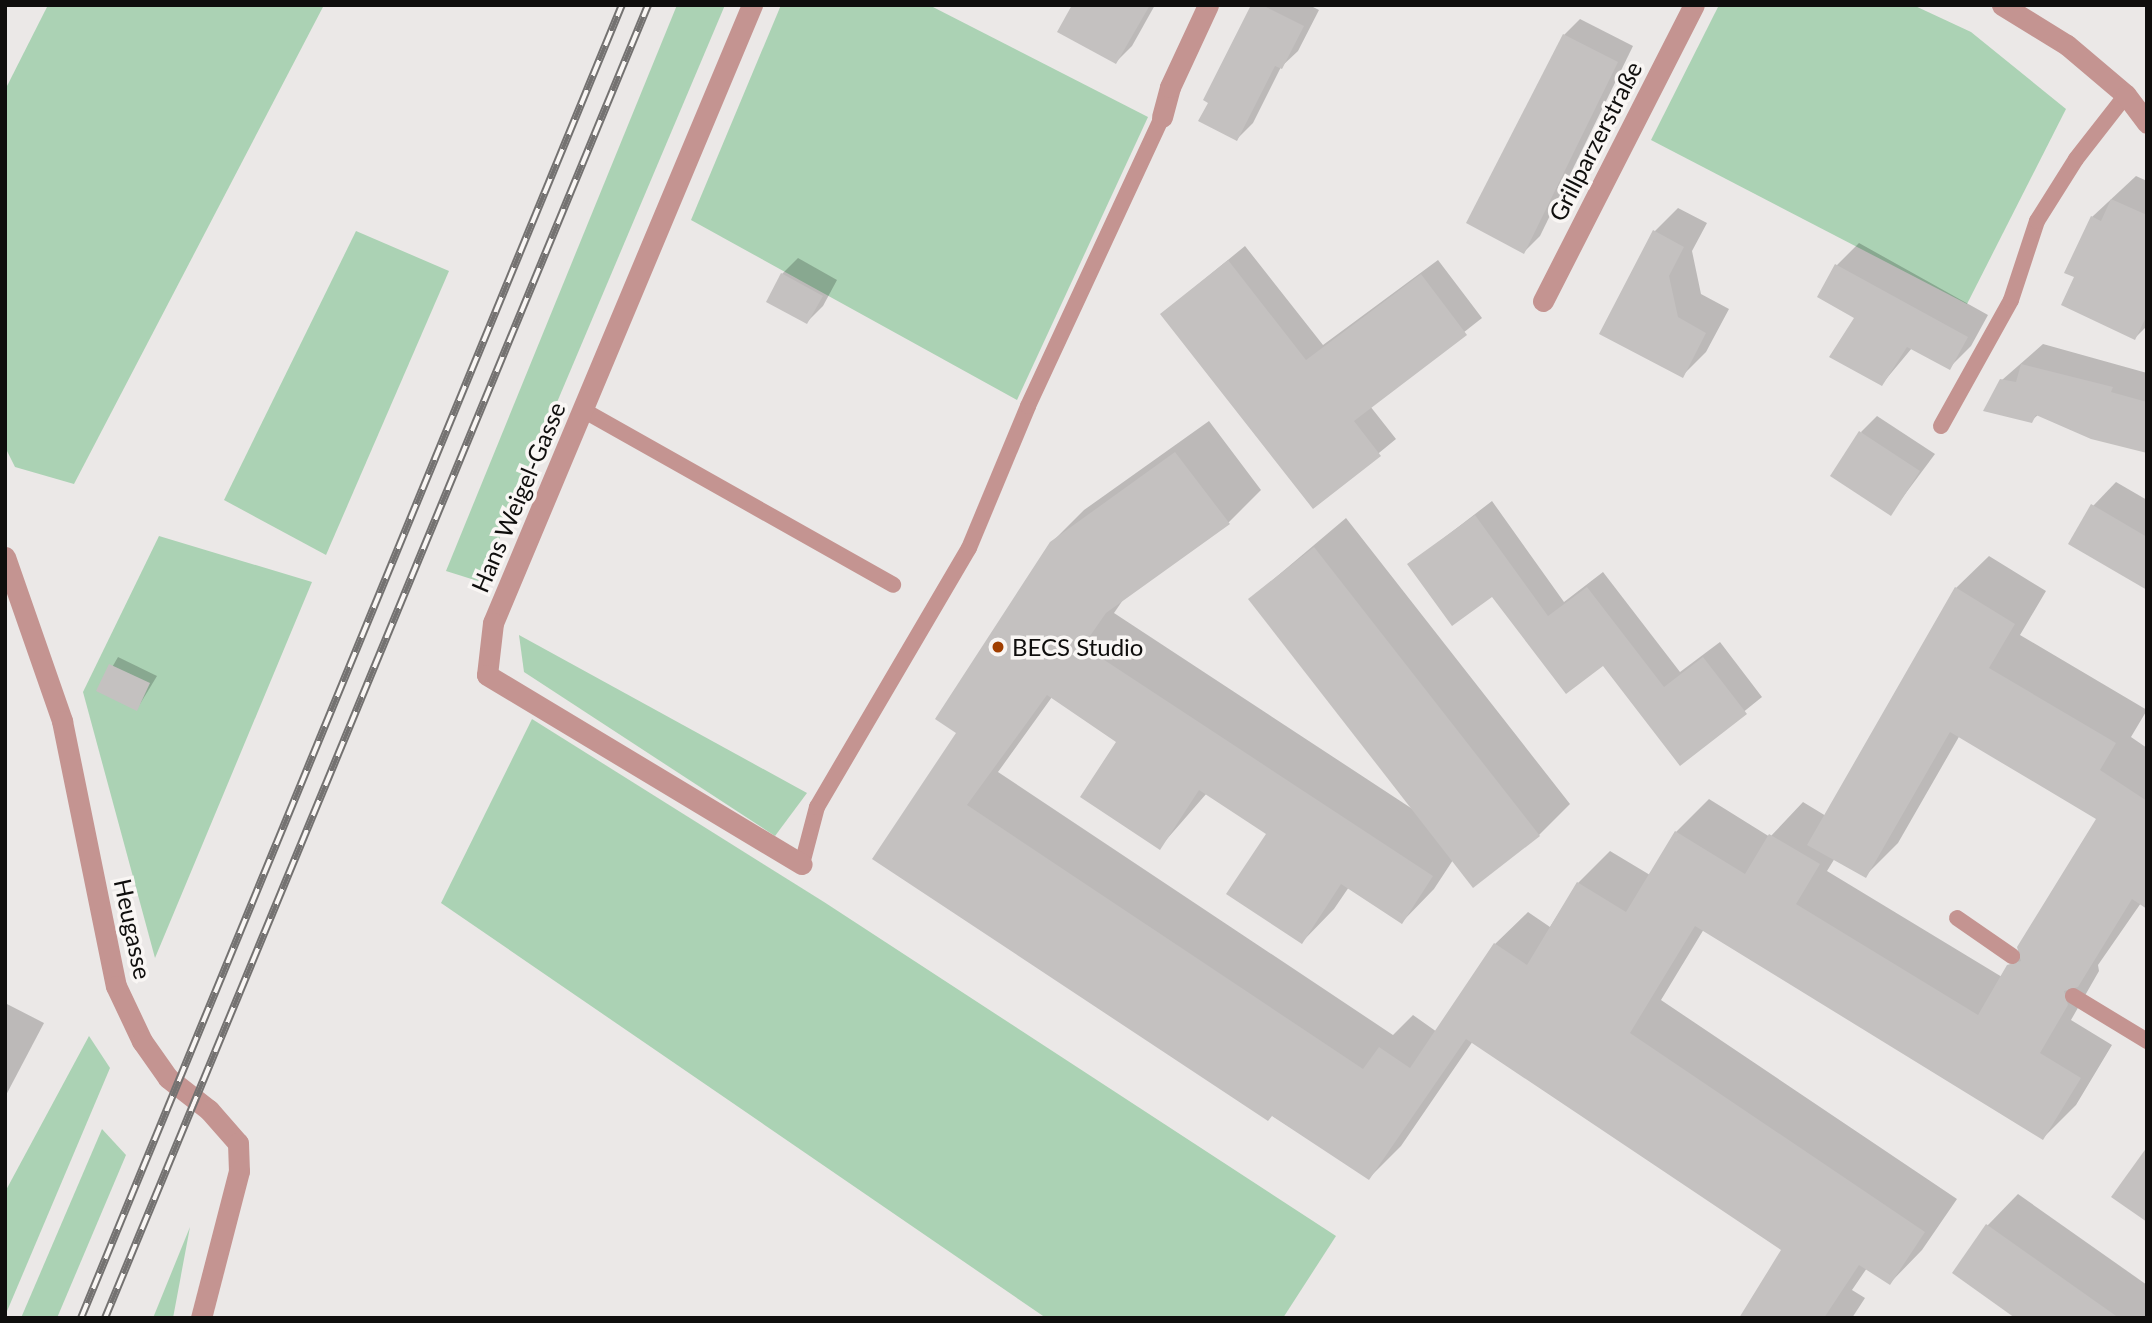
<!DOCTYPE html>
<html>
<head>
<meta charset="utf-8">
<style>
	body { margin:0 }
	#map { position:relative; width:2152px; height:1323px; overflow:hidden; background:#ebe8e7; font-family:Lato,sans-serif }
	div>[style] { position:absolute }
	.green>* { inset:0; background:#abd2b4 }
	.shadow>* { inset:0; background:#0003 }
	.building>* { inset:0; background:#c4c1c0 }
	.service>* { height:16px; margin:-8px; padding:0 8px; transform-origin:8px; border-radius:8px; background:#c49491 }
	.minor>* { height:21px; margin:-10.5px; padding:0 10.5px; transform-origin:10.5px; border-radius:10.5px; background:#c49491 }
	.tertiary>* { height:21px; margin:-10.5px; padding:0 10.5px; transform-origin:10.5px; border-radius:10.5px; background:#c49491 }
	.rail>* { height:8px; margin-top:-4px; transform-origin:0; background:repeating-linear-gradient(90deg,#f9f6f4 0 16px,#747271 0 32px); box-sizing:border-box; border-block:2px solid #747271 }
	.dots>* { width:19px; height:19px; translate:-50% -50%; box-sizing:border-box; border:4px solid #f9f6f4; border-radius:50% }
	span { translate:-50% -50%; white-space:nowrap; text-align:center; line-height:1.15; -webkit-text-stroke:7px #f9f6f4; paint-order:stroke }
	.street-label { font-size:24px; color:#0f0e0d }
	.poi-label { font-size:24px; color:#0f0e0d }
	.left { translate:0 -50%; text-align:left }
	.frame { position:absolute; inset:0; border:7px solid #0f0e0d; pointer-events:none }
</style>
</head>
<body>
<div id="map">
	<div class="green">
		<i style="clip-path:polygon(48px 5px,324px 5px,74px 484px,15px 467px,5px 447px,5px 90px)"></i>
		<i style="clip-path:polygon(677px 5px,725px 5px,481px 582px,446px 571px)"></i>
		<i style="clip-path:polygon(781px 5px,929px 5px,1148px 117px,1017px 400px,691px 220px)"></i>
		<i style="clip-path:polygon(1719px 5px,1913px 5px,1971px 32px,2066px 109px,1967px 304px,1651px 140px)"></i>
		<i style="clip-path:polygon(356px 231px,449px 271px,326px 555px,224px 500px)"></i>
		<i style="clip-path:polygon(159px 536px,312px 582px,155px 958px,83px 692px)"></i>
		<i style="clip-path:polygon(519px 635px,807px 793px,775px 836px,524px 672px)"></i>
		<i style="clip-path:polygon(532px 719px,824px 902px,1336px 1236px,1283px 1318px,1046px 1318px,441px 903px)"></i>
		<i style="clip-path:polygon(89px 1036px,110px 1068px,5px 1316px,5px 1192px)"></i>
		<i style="clip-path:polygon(102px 1129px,126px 1155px,57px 1318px,21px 1318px)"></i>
		<i style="clip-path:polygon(190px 1227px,173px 1318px,153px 1318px)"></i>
	</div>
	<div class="shadow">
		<i style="clip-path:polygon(1074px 5px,1155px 5px,1132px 46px,1116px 62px)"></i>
		<i style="clip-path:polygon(1253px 5px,1309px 5px,1319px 10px,1298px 51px,1281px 67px,1253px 123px,1237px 139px)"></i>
		<i style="clip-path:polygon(1580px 19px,1633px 46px,1540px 236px,1524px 252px,1564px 35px)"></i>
		<i style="clip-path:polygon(2136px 176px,2147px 181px,2147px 326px,2135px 338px,2077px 277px,2092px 217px)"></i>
		<i style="clip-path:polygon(1678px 208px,1707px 223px,1692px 251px,1701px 294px,1729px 309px,1706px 352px,1682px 376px,1654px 232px)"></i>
		<i style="clip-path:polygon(1859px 243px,1988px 315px,1971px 346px,1949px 368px,1912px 348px,1882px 384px,1856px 317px,1819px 297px,1837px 265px)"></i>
		<i style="clip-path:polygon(1245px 246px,1323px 345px,1438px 260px,1482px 318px,1370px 406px,1396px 439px,1313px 507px,1162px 314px)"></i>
		<i style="clip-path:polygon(798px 258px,837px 280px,823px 306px,807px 322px,782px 274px)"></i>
		<i style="clip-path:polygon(2043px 344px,2147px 373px,2147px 451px,2039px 414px,2031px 421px,2002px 380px)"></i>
		<i style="clip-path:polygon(1877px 416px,1935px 454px,1891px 513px,1861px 432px)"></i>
		<i style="clip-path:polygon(evenodd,1209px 421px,1261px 490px,1229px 522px,1125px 597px,1114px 613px,1414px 810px,1250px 599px,1346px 518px,1570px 804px,1539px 835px,1473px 886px,1453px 860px,1434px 889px,1402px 922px,1349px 887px,1334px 909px,1302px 942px,1268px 834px,1207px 793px,1160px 847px,1118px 742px,1052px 697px,998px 772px,1393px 1035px,1413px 1015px,1437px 1032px,1495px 944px,1528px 912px,1550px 927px,1578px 883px,1610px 851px,1650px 875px,1676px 832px,1709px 799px,1770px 837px,1803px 802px,1826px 816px,1956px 588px,1989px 556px,2046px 591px,2020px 635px,2147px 710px,2131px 737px,2147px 748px,2147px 907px,2141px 903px,2098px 965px,2099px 971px,2071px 1020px,2112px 1045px,2076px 1105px,2043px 1138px,1704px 929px,1661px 1000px,1957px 1199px,1922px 1250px,1890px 1283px,1867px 1268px,1852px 1290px,1865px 1298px,1852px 1318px,1741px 1318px,1784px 1250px,1473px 1041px,1401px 1146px,1369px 1178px,874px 859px,958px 732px,1051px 543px,1084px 510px,1209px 421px,1960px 735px,2098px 818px,2021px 953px,2002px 977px,1827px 871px,1835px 858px,1865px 876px,1898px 843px,1960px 735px)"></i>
		<i style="clip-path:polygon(2116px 482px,2147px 500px,2147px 588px,2093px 506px)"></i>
		<i style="clip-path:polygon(1492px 501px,1564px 602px,1603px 572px,1680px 672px,1720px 642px,1762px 697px,1680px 763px,1603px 664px,1492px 595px,1410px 564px)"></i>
		<i style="clip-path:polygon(118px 657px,157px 676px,137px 709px,99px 690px)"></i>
		<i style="clip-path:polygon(5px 1003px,44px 1023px,5px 1097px)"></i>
		<i style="clip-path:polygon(2018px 1194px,2147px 1285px,2147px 1318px,2018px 1318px,1954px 1273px,1988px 1225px)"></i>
	</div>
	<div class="building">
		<i style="clip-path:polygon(1072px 5px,1150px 5px,1116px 64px,1057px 32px)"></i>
		<i style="clip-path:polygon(1251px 5px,1262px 5px,1304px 26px,1282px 69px,1275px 66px,1237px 141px,1198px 121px,1208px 103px,1203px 100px)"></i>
		<i style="clip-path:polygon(1563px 34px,1618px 62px,1524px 254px,1466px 223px)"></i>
		<i style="clip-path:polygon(2111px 199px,2147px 215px,2147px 315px,2135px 340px,2061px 305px,2074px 277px,2064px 273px,2091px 216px,2101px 221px)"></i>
		<i style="clip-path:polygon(1653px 230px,1684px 247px,1669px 276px,1678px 317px,1706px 333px,1683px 378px,1599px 334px)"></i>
		<i style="clip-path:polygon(1228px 260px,1306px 360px,1421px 274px,1467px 335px,1354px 421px,1381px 456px,1313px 509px,1160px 314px)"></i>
		<i style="clip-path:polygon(1835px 264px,1968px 337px,1950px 370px,1907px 347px,1882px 386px,1829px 357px,1854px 318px,1817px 297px)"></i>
		<i style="clip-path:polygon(781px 273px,823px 296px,807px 324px,766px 302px)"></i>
		<i style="clip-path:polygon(2021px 364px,2113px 387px,2111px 392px,2147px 402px,2147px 453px,2091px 439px,2036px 415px,2032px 423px,1983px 411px,2000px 379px,2016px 382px)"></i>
		<i style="clip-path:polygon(1859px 431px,1920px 471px,1891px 516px,1830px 476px)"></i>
		<i style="clip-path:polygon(1175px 452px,1230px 524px,1106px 613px,1083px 646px,1433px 876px,1402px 924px,1341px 884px,1302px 944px,1226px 894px,1266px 834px,1199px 790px,1160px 850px,1080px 797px,1116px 742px,1047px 695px,967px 805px,1363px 1069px,1379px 1047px,1410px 1068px,1494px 943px,1527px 965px,1577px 882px,1626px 912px,1675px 831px,1745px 874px,1769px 834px,1820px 864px,1796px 904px,1978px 1015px,2007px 965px,2021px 961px,2017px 947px,2096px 819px,1950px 732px,1866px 878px,1807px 845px,1955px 587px,2015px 624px,1989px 668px,2116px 743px,2100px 770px,2147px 801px,2147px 909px,2132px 899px,2078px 987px,2064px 991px,2068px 1005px,2040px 1053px,2081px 1078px,2043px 1140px,1695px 926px,1630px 1033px,1925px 1232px,1890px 1285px,1859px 1265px,1824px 1318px,1739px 1318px,1781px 1250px,1466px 1039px,1369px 1180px,1272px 1116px,1268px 1121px,872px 859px,956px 733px,935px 719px,1050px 542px)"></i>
		<i style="clip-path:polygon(2091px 504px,2147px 537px,2147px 590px,2068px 544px)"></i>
		<i style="clip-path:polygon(1475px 515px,1548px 616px,1587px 587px,1664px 687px,1703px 657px,1747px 714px,1680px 766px,1603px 666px,1566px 694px,1492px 597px,1452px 626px,1407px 564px)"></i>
		<i style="clip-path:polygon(1314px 547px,1540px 836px,1473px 888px,1248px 599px)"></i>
		<i style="clip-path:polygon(109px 664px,150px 683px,137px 711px,96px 691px)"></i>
		<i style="clip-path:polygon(2147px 1147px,2147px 1222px,2111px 1197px)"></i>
		<i style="clip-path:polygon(1986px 1224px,2119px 1318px,2015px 1318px,1952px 1273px)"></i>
	</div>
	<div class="service">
		<i style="left:583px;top:410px;width:356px;rotate:29.4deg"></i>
		<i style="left:1941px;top:426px;width:144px;rotate:-60.9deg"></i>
		<i style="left:2011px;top:300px;width:83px;rotate:-71.8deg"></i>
		<i style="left:2037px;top:221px;width:73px;rotate:-57.8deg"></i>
		<i style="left:2076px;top:159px;width:81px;rotate:-52deg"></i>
		<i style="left:802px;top:864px;width:59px;rotate:-75.3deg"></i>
		<i style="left:817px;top:807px;width:300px;rotate:-59.6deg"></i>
		<i style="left:969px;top:548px;width:154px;rotate:-67.4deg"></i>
		<i style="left:1028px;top:406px;width:319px;rotate:-65.1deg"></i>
		<i style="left:1957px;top:918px;width:67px;rotate:34.6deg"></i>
		<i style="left:2073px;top:996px;width:87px;rotate:31.3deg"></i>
	</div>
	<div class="minor">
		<i style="left:752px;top:5px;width:670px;rotate:112.74deg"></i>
		<i style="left:493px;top:623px;width:52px;rotate:96.6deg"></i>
		<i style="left:487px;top:675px;width:367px;rotate:31deg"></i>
		<i style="left:2002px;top:5px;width:76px;rotate:31.6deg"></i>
		<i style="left:2067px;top:45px;width:77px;rotate:40.3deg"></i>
		<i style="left:2126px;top:95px;width:35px;rotate:53deg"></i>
		<i style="left:1162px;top:117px;width:31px;rotate:-75deg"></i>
		<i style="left:1170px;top:87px;width:90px;rotate:-65.1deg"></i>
		<i style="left:1543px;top:301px;width:332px;rotate:-63deg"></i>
	</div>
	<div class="tertiary">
		<i style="left:5px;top:557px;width:174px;rotate:70.8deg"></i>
		<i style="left:62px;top:721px;width:270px;rotate:78.5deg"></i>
		<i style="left:116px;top:986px;width:61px;rotate:64.7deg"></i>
		<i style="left:142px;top:1041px;width:45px;rotate:54.9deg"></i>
		<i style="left:168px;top:1078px;width:52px;rotate:38deg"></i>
		<i style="left:209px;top:1110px;width:44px;rotate:48.7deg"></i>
		<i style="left:238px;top:1143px;width:28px;rotate:88deg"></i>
		<i style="left:239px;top:1171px;width:152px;rotate:104.5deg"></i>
	</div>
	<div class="rail">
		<i style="left:81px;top:1318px;width:1420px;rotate:-67.61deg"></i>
		<i style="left:105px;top:1318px;width:1421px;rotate:-67.53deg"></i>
	</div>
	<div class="dots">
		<i style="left:998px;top:647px;background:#a03e00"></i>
	</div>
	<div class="street-label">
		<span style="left:1595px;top:141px;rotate:-63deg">Grillparzerstraße</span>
		<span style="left:518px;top:497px;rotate:-67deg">Hans Weigel-Gasse</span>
		<span style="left:133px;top:929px;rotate:78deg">Heugasse</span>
	</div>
	<div class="poi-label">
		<span class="left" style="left:1012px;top:647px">BECS Studio</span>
	</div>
	<div class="frame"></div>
</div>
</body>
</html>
